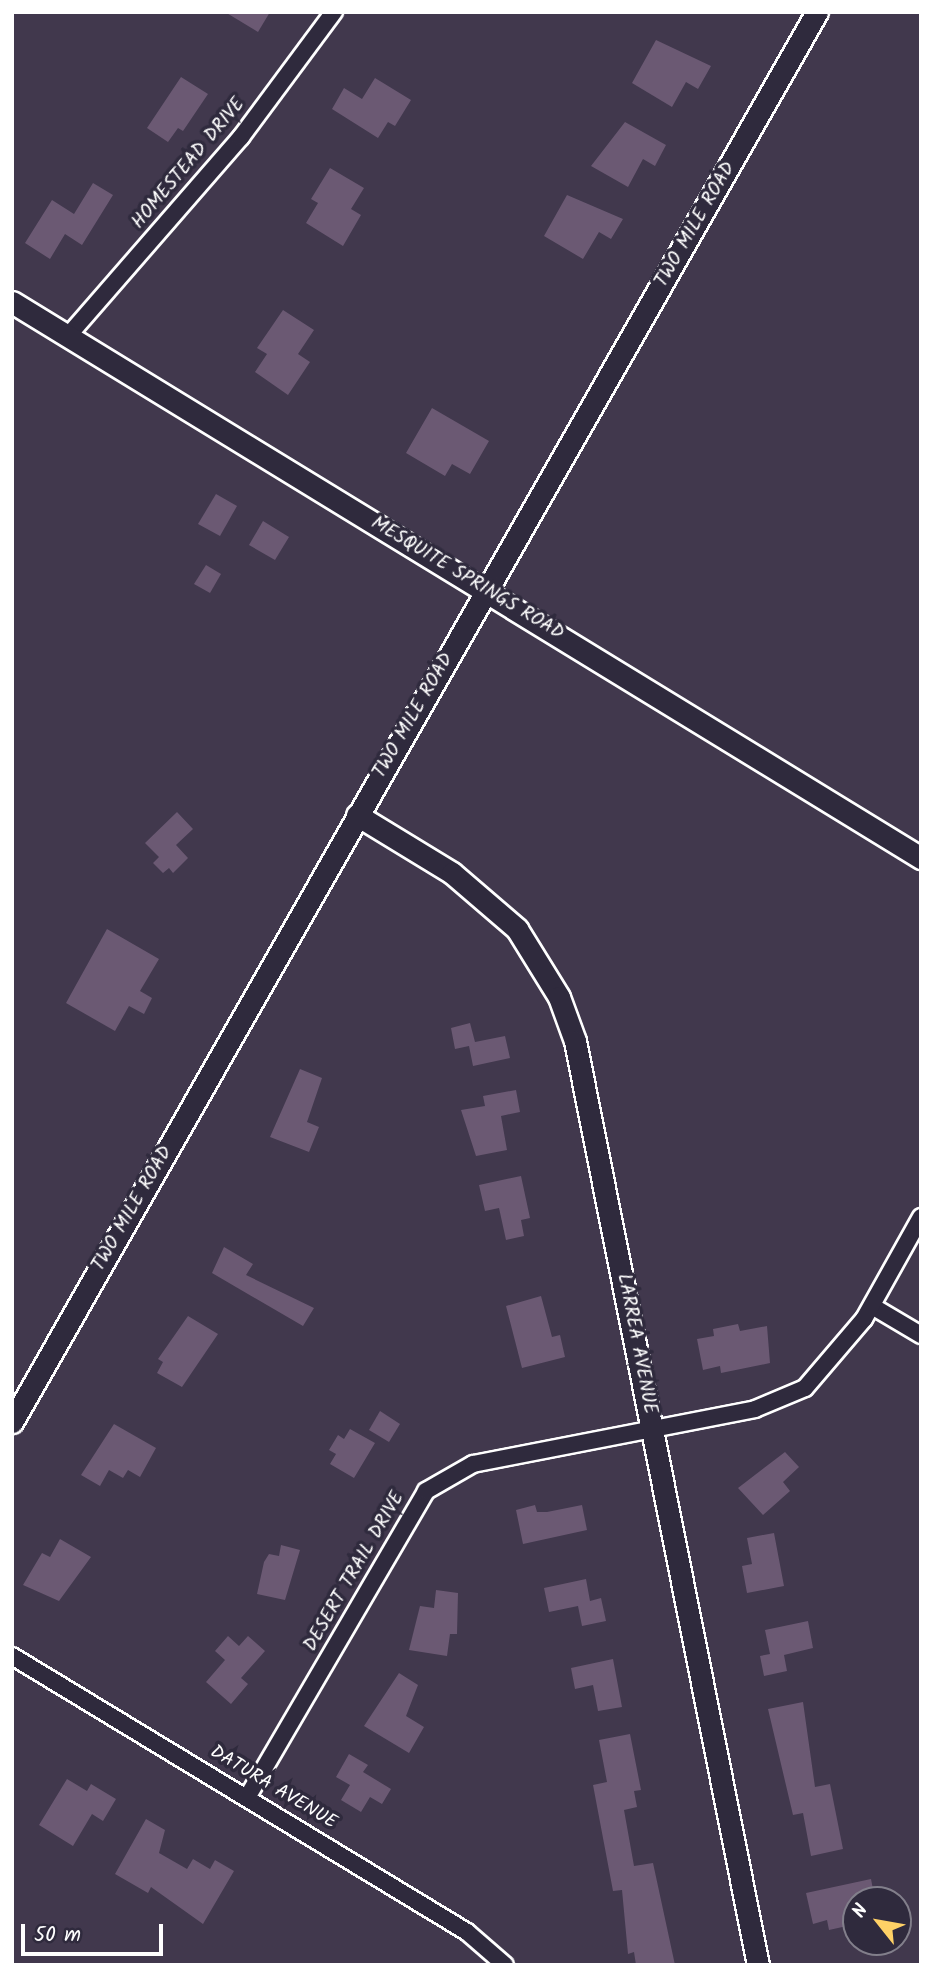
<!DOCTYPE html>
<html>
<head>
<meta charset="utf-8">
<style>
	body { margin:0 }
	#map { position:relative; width:933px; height:1977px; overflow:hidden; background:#41384d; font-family:Kalam,sans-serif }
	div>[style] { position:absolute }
	.building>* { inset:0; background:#6b5973 }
	.roads { filter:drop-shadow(2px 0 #fff) drop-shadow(-2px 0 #fff) drop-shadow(0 2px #fff) drop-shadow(0 -2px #fff) }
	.street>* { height:16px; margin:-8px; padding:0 8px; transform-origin:8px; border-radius:8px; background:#2f2a3d }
	.secondary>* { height:21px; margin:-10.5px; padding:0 10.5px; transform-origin:10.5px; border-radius:10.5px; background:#2f2a3d }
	span { translate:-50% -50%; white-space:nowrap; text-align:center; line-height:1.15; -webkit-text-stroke:7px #2f2a3d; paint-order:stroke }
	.street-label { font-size:19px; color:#fff }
	.frame { position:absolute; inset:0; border:14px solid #fff; pointer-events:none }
	.north { position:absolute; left:842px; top:1886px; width:70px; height:70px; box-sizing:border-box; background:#2f2a3d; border:2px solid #827f8b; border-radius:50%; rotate:301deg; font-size:19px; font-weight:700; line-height:28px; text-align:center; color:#fff }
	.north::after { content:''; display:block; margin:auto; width:24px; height:32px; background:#ffd166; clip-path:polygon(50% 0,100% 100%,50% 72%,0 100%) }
	.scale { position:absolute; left:21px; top:1924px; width:142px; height:32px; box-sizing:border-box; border:4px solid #fff; border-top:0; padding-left:9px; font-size:21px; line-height:24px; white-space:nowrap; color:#fff; -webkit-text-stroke:5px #2f2a3d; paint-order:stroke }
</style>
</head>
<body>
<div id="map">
	<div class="building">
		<i style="clip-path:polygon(225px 12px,270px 12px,258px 32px)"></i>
		<i style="clip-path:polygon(656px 40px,711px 66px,698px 89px,686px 82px,672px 107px,632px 83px)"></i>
		<i style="clip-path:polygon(181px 77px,208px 94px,183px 131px,178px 128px,168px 142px,147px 128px)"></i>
		<i style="clip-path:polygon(375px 78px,411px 100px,395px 126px,388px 122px,378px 138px,332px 109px,344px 88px,362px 99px)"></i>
		<i style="clip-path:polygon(625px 122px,666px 145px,655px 166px,643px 159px,628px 187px,591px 166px)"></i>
		<i style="clip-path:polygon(330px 168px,364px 188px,351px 209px,361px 215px,343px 246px,306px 223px,318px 203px,311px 199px)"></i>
		<i style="clip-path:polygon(93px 183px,113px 195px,82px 245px,65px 234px,50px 259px,25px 243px,52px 200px,74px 214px)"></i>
		<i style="clip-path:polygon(567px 195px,623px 219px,611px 239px,599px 232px,583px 259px,544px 236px)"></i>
		<i style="clip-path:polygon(283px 310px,314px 330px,298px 354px,310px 362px,288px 395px,255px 372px,267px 354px,257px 348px)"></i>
		<i style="clip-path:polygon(432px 408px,489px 441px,470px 474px,452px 464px,445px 476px,406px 453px)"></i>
		<i style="clip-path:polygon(216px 494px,237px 506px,220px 536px,198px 524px)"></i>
		<i style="clip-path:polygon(263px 521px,289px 537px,275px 560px,249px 545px)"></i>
		<i style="clip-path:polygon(206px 565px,221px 574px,210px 593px,194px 584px)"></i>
		<i style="clip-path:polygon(177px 812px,193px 829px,176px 845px,188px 858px,173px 873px,169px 868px,163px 873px,153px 863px,159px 857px,145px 843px)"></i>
		<i style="clip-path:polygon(107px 929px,159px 959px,140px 991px,152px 998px,144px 1014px,129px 1006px,115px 1031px,66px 1003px)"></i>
		<i style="clip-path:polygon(470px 1023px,475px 1042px,505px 1036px,510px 1058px,473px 1066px,469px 1046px,455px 1049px,451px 1028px)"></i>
		<i style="clip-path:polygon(300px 1069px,322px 1078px,307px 1122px,319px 1127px,309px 1152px,270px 1137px)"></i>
		<i style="clip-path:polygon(516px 1090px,520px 1112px,501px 1116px,507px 1150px,476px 1156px,461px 1110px,485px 1106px,483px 1096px)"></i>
		<i style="clip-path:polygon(521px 1176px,530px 1218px,521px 1220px,524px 1236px,506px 1240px,499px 1208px,485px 1211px,479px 1185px)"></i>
		<i style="clip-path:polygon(224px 1247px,253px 1264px,246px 1275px,314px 1308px,303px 1326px,212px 1273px)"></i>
		<i style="clip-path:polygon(541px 1296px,552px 1337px,560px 1335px,565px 1357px,522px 1368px,506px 1306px)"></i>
		<i style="clip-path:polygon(188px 1316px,218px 1334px,182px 1387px,157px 1373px,163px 1362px,158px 1359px)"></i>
		<i style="clip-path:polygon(738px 1324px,740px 1331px,767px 1326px,770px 1363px,721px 1373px,720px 1366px,703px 1370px,697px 1339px,714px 1336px,713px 1329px)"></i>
		<i style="clip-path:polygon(380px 1411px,400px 1424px,389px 1442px,369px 1430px)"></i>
		<i style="clip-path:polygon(114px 1424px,156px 1448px,140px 1477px,128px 1470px,123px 1478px,109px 1470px,100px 1486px,81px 1475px)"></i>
		<i style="clip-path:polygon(350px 1429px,375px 1443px,354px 1478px,330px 1464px,336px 1454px,329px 1450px,338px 1435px,344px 1439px)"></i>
		<i style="clip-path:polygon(785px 1452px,799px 1467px,783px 1482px,790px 1491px,763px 1515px,738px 1488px)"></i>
		<i style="clip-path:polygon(535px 1505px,537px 1512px,547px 1512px,582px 1505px,587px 1530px,523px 1544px,516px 1510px)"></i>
		<i style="clip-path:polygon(774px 1533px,784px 1586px,747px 1593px,742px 1566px,752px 1564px,747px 1538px)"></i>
		<i style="clip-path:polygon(60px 1539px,91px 1557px,59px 1601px,23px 1585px,42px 1553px,50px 1557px)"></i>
		<i style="clip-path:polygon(281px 1545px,300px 1550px,285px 1600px,257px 1594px,264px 1562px,269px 1554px,279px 1556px)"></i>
		<i style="clip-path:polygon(586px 1579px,590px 1601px,601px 1598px,606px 1621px,582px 1626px,578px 1606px,549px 1612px,544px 1588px)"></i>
		<i style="clip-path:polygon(436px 1590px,458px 1593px,457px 1634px,450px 1634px,447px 1656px,409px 1650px,420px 1606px,434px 1608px)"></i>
		<i style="clip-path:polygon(808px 1621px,813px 1648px,784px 1655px,787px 1671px,764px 1676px,760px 1656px,770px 1654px,765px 1630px)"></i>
		<i style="clip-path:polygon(228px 1636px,239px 1646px,248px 1636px,265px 1651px,241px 1678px,248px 1684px,231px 1704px,206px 1682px,225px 1660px,215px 1651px)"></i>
		<i style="clip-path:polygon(613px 1659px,622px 1707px,598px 1711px,593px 1685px,575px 1689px,571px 1668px)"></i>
		<i style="clip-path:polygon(399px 1673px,418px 1685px,406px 1716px,424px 1727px,409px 1753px,364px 1726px)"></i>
		<i style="clip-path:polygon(803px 1702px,815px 1787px,830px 1784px,843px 1849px,811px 1856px,803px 1813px,793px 1815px,768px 1709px)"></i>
		<i style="clip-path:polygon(630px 1734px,641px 1790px,634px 1791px,637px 1807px,624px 1810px,634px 1866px,653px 1863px,675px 1965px,636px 1965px,634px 1952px,628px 1954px,622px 1890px,613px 1891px,593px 1785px,607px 1782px,599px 1740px)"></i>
		<i style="clip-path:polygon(349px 1754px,368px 1765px,363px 1772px,391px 1789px,382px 1804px,370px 1797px,361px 1812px,341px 1800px,350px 1785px,336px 1777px)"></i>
		<i style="clip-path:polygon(67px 1779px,87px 1791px,91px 1784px,116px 1799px,103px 1821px,92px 1814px,73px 1846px,39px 1825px)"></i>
		<i style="clip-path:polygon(146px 1819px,165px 1830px,159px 1853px,187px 1869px,193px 1859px,210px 1869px,215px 1860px,234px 1871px,203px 1924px,151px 1887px,148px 1893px,115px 1874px)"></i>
		<i style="clip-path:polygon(871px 1879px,875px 1900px,856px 1900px,856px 1924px,829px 1930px,827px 1920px,813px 1924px,806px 1893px)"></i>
	</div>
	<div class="roads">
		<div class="street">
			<i style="left:68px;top:336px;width:264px;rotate:-49deg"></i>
			<i style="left:241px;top:137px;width:156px;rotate:-53.4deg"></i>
			<i style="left:872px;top:1306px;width:57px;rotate:30.6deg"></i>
			<i style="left:12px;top:1656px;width:532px;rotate:31.24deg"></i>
			<i style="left:467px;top:1932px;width:50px;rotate:41deg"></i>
			<i style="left:248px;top:1796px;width:353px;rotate:-59.7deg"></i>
			<i style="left:426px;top:1491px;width:54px;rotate:-29.9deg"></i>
			<i style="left:473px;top:1464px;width:287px;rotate:-11deg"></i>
			<i style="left:755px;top:1409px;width:54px;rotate:-22.8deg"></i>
			<i style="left:805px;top:1388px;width:91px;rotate:-49.5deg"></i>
			<i style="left:864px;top:1319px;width:117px;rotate:-60.8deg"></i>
		</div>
		<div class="secondary">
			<i style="left:12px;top:302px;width:1066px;rotate:31.45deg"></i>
			<i style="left:357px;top:815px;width:111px;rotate:31.4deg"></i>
			<i style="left:452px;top:873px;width:86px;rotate:40.7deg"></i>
			<i style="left:517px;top:929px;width:80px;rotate:58.3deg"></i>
			<i style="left:559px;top:997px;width:47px;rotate:70deg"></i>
			<i style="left:575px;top:1041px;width:942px;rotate:78.8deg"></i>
			<i style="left:12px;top:1422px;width:1624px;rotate:-60.28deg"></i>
		</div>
	</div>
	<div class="street-label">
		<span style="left:189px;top:164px;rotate:-50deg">HOMESTEAD DRIVE</span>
		<span style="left:696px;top:225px;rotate:-60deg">TWO MILE ROAD</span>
		<span style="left:467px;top:579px;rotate:31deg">MESQUITE SPRINGS ROAD</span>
		<span style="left:414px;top:716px;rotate:-60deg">TWO MILE ROAD</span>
		<span style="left:133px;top:1209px;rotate:-60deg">TWO MILE ROAD</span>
		<span style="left:636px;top:1344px;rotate:79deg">LARREA AVENUE</span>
		<span style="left:355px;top:1572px;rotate:-60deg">DESERT TRAIL DRIVE</span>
		<span style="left:273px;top:1788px;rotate:31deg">DATURA AVENUE</span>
	</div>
	<div class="frame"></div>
	<div class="north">N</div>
	<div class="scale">50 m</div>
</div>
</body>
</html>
